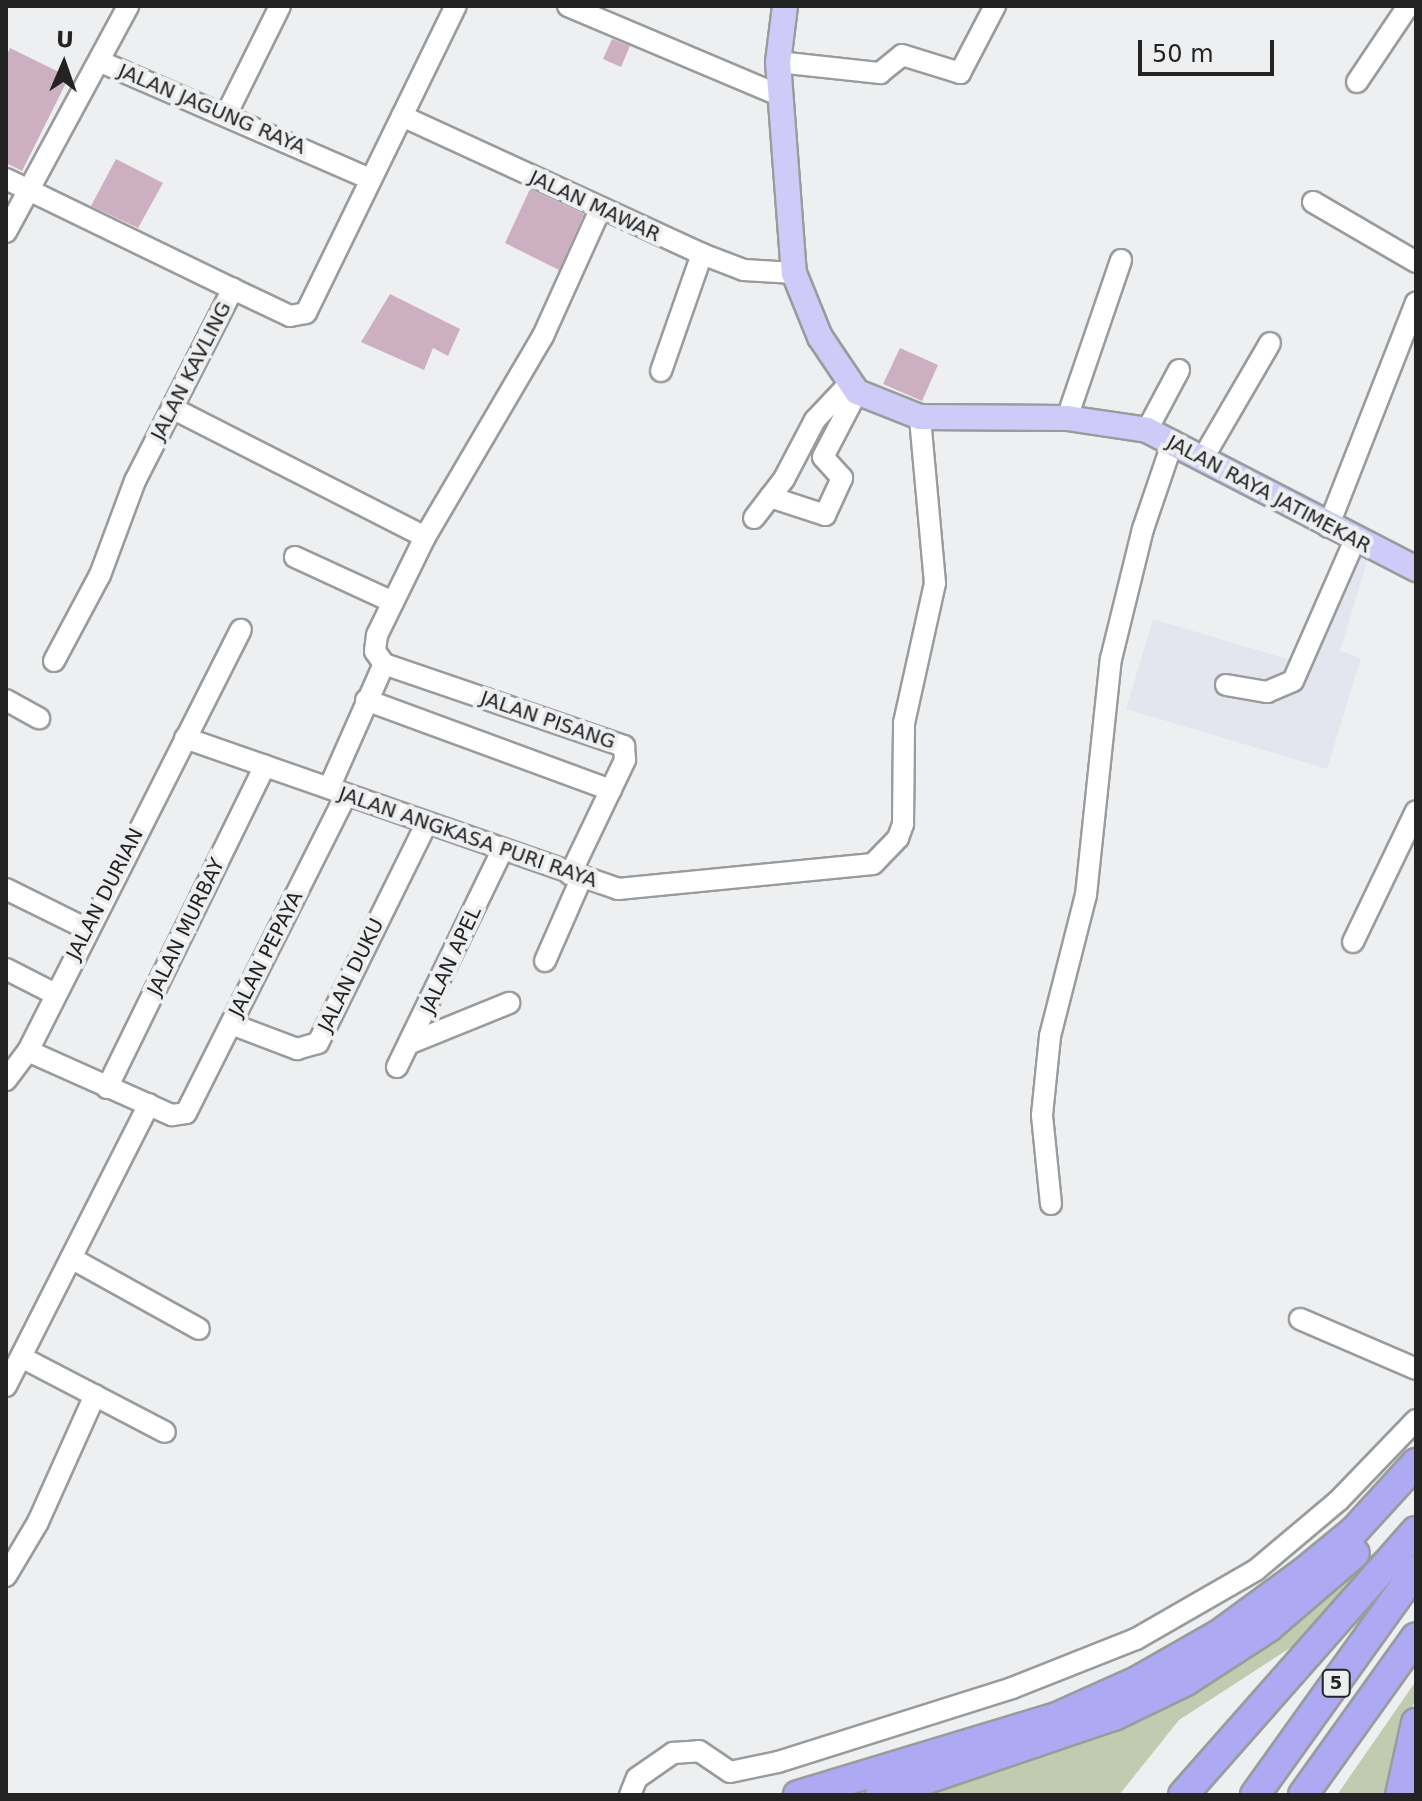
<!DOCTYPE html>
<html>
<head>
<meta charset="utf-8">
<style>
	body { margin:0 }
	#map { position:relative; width:1422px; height:1801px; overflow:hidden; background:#eeeff0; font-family:"DejaVu Sans",sans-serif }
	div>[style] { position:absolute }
	.built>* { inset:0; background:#e3e6ef }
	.green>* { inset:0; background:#c0cbb0 }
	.building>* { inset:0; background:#ccb0c2 }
	.roads { filter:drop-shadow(2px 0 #9a9b9c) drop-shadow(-2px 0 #9a9b9c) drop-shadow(0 2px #9a9b9c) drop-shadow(0 -2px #9a9b9c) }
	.minor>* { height:20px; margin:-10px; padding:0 10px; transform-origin:10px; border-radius:10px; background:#fff }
	.major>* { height:24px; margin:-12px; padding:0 12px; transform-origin:12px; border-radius:12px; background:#cecbf8 }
	.highway>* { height:28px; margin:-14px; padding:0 14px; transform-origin:14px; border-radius:14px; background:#aea9f3 }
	span { translate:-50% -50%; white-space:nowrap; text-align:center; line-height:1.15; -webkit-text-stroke:8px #eeeff0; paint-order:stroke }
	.shield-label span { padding:2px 6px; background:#eeeff0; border:2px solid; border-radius:6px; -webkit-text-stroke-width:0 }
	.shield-label { font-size:18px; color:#232324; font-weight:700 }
	.street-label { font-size:20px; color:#232324 }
	.frame { position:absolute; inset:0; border:8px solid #232324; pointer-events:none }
	.north { position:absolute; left:24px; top:24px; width:80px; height:80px; -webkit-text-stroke:6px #eeeff0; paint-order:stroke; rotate:2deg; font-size:22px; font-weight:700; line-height:32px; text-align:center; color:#232324 }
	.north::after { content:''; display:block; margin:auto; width:28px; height:36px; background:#232324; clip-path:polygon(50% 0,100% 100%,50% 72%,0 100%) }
	.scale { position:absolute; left:1138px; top:40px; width:136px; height:36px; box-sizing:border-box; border:4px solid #232324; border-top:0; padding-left:10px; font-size:24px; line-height:28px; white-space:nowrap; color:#232324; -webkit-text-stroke:6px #eeeff0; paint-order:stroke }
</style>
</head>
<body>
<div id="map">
	<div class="built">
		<i style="clip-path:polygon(1342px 540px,1371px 548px,1340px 651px,1361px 658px,1327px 769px,1126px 709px,1153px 619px,1304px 664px)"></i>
	</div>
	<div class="green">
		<i style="clip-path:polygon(1398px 1532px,1318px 1630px,1179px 1720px,1119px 1795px,921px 1795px,1338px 1583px)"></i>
		<i style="clip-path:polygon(1416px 1681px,1416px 1697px,1393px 1759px,1391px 1795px,1337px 1795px)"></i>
	</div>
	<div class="building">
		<i style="clip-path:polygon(612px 39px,630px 46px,621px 67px,603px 59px)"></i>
		<i style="clip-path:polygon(10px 48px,69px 77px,22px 171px,6px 163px,6px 57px)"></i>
		<i style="clip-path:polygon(116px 159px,163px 183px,138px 228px,91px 206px)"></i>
		<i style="clip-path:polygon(530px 189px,584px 214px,559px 270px,505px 243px)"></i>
		<i style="clip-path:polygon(390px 294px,460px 329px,448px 356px,433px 348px,424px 370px,361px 342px)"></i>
		<i style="clip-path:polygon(900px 348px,938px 365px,922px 401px,883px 384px)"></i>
	</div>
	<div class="roads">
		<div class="minor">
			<i style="left:568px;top:6px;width:229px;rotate:22.9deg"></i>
			<i style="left:101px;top:62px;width:293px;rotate:23.5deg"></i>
			<i style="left:778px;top:62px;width:103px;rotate:6.2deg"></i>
			<i style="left:880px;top:73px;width:28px;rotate:-39deg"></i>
			<i style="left:902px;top:55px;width:61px;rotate:17.2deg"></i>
			<i style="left:960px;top:73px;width:76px;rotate:-62.4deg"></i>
			<i style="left:1357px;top:82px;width:92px;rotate:-56.1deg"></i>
			<i style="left:227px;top:113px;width:119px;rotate:-63.6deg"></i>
			<i style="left:402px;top:116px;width:330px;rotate:24.7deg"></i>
			<i style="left:702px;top:254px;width:45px;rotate:20.9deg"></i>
			<i style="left:744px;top:270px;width:50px;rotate:3.4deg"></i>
			<i style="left:6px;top:179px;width:252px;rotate:25.9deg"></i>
			<i style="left:1313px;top:202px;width:119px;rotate:30.2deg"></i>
			<i style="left:6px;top:232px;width:257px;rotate:-61.6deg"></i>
			<i style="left:661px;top:371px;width:124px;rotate:-70.7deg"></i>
			<i style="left:172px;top:408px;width:284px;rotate:27deg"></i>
			<i style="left:1067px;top:418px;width:167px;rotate:-71.1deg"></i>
			<i style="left:1147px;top:430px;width:68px;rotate:-61.9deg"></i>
			<i style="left:1203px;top:458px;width:133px;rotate:-59.8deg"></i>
			<i style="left:770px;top:497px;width:58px;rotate:18.1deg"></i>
			<i style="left:825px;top:515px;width:41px;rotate:-65.3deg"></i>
			<i style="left:842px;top:478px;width:28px;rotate:-132deg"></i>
			<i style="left:823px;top:457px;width:73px;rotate:-62.4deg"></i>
			<i style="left:754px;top:518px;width:49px;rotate:-52.4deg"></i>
			<i style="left:784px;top:479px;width:67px;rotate:-62.3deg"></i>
			<i style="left:815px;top:420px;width:50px;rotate:-46.6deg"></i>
			<i style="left:1328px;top:527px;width:241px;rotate:-68.6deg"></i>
			<i style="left:295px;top:557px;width:108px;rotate:24.7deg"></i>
			<i style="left:54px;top:661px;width:98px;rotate:-61.9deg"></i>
			<i style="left:100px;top:575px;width:100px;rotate:-69.6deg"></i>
			<i style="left:135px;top:481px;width:216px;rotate:-63deg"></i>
			<i style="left:233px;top:289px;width:63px;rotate:25.3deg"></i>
			<i style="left:290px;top:316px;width:16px;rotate:-11deg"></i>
			<i style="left:306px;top:313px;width:342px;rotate:-64deg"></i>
			<i style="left:384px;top:664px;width:16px;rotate:-125deg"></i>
			<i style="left:375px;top:651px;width:16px;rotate:-83deg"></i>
			<i style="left:377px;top:635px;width:109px;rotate:-63.9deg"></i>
			<i style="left:425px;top:537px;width:233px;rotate:-59.6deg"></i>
			<i style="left:543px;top:336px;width:138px;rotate:-65.7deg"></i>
			<i style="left:384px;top:664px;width:254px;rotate:18.9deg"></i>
			<i style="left:624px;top:746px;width:14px;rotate:86deg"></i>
			<i style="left:625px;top:760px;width:127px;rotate:115.6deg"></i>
			<i style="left:1226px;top:685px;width:42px;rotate:9.7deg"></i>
			<i style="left:1267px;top:692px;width:28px;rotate:-23deg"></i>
			<i style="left:1293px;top:681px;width:154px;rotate:-66.3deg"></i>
			<i style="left:6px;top:700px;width:38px;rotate:29deg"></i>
			<i style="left:366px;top:700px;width:261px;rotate:20.2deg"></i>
			<i style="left:185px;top:738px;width:459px;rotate:19.2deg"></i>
			<i style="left:618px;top:889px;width:256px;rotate:-5.6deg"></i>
			<i style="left:873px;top:864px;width:36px;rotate:-46deg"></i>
			<i style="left:898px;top:838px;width:15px;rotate:-70deg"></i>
			<i style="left:903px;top:824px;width:101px;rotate:-89.4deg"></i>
			<i style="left:904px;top:723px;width:143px;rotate:-77.5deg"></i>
			<i style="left:935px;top:583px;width:167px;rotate:-95.2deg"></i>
			<i style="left:329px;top:788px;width:136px;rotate:-66.1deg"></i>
			<i style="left:6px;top:889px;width:90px;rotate:26.3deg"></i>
			<i style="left:1353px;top:942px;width:145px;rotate:-64.3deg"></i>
			<i style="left:545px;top:961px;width:90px;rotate:-66.3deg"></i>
			<i style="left:6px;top:969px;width:55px;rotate:27deg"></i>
			<i style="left:231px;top:1024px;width:71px;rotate:20.7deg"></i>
			<i style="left:297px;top:1049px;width:22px;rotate:-16deg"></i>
			<i style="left:318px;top:1043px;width:244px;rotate:-63.7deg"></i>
			<i style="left:413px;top:1042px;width:104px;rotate:-22.1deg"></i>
			<i style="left:28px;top:1051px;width:158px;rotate:24deg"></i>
			<i style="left:172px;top:1115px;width:14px;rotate:-8deg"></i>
			<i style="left:186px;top:1113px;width:356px;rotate:-63.3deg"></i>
			<i style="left:397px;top:1067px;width:240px;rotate:-64.1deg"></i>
			<i style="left:6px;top:1080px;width:36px;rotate:-53deg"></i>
			<i style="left:28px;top:1051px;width:472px;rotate:-63.2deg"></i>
			<i style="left:107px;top:1088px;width:359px;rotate:-63.9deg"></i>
			<i style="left:1051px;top:1204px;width:89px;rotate:-95.8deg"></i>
			<i style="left:1042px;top:1115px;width:79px;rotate:-84.2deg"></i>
			<i style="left:1050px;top:1036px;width:146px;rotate:-75.7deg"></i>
			<i style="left:1086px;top:895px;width:237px;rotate:-84deg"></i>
			<i style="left:1111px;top:659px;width:134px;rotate:-76.2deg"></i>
			<i style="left:1143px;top:529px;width:93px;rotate:-71.2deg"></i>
			<i style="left:71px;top:1258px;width:146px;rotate:29deg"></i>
			<i style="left:1300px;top:1319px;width:126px;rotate:23.3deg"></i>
			<i style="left:21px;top:1357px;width:162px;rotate:27.5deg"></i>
			<i style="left:6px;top:1386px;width:316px;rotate:-63.1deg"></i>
			<i style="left:6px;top:1576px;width:63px;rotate:-59.3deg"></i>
			<i style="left:38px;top:1522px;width:139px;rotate:-65.8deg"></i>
			<i style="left:630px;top:1795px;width:18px;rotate:-68deg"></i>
			<i style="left:637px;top:1778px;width:44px;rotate:-34.8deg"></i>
			<i style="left:673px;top:1753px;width:26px;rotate:-4deg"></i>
			<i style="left:699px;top:1751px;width:37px;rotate:34deg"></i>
			<i style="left:730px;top:1772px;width:49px;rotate:-11.8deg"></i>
			<i style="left:778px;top:1762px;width:245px;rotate:-17.5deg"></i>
			<i style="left:1012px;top:1688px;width:133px;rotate:-21.6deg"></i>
			<i style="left:1136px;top:1639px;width:138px;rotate:-29.9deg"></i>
			<i style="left:1256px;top:1570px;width:109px;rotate:-40.1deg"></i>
			<i style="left:1339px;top:1500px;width:111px;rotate:-46.1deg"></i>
		</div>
		<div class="major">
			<i style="left:785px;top:6px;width:56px;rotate:97.1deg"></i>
			<i style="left:778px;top:62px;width:212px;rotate:85.7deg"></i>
			<i style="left:794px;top:273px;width:69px;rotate:67.9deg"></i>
			<i style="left:820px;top:337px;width:66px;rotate:56.1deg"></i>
			<i style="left:857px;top:392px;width:68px;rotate:21.6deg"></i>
			<i style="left:920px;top:417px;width:147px;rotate:0.4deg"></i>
			<i style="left:1067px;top:418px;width:81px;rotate:8.5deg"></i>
			<i style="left:1147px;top:430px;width:303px;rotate:27.3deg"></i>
		</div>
		<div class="highway">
			<i style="left:798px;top:1795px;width:273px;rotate:-16.8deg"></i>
			<i style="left:1059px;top:1716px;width:88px;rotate:-24.2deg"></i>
			<i style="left:1139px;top:1680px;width:95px;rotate:-29.8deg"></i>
			<i style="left:1221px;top:1633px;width:103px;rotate:-36.3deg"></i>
			<i style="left:1304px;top:1572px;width:65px;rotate:-39.4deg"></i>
			<i style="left:1354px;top:1531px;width:92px;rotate:-47.6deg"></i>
			<i style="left:880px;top:1795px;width:247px;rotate:-18.7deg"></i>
			<i style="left:1114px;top:1716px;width:80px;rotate:-25.9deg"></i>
			<i style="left:1186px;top:1681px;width:99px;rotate:-33deg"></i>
			<i style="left:1269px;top:1627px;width:113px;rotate:-40.7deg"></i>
			<i style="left:1183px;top:1795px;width:352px;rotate:-48.6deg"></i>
			<i style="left:1255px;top:1795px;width:277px;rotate:-54.4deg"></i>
			<i style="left:1303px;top:1795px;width:194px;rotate:-54.4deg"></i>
			<i style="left:1400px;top:1795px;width:74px;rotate:-77.5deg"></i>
		</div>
	</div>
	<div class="shield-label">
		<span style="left:1336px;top:1683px">5</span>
	</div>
	<div class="street-label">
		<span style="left:212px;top:109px;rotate:23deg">JALAN JAGUNG RAYA</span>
		<span style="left:595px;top:206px;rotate:25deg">JALAN MAWAR</span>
		<span style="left:191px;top:371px;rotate:-63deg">JALAN KAVLING</span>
		<span style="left:1269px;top:494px;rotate:28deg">JALAN RAYA JATIMEKAR</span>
		<span style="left:548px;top:720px;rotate:19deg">JALAN PISANG</span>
		<span style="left:468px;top:837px;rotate:19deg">JALAN ANGKASA PURI RAYA</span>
		<span style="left:105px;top:894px;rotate:-63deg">JALAN DURIAN</span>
		<span style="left:186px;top:927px;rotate:-64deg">JALAN MURBAY</span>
		<span style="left:266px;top:954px;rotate:-63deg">JALAN PEPAYA</span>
		<span style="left:451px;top:960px;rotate:-65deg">JALAN APEL</span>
		<span style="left:351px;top:975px;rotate:-64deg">JALAN DUKU</span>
	</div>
	<div class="frame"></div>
	<div class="north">U</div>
	<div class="scale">50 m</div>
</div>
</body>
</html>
